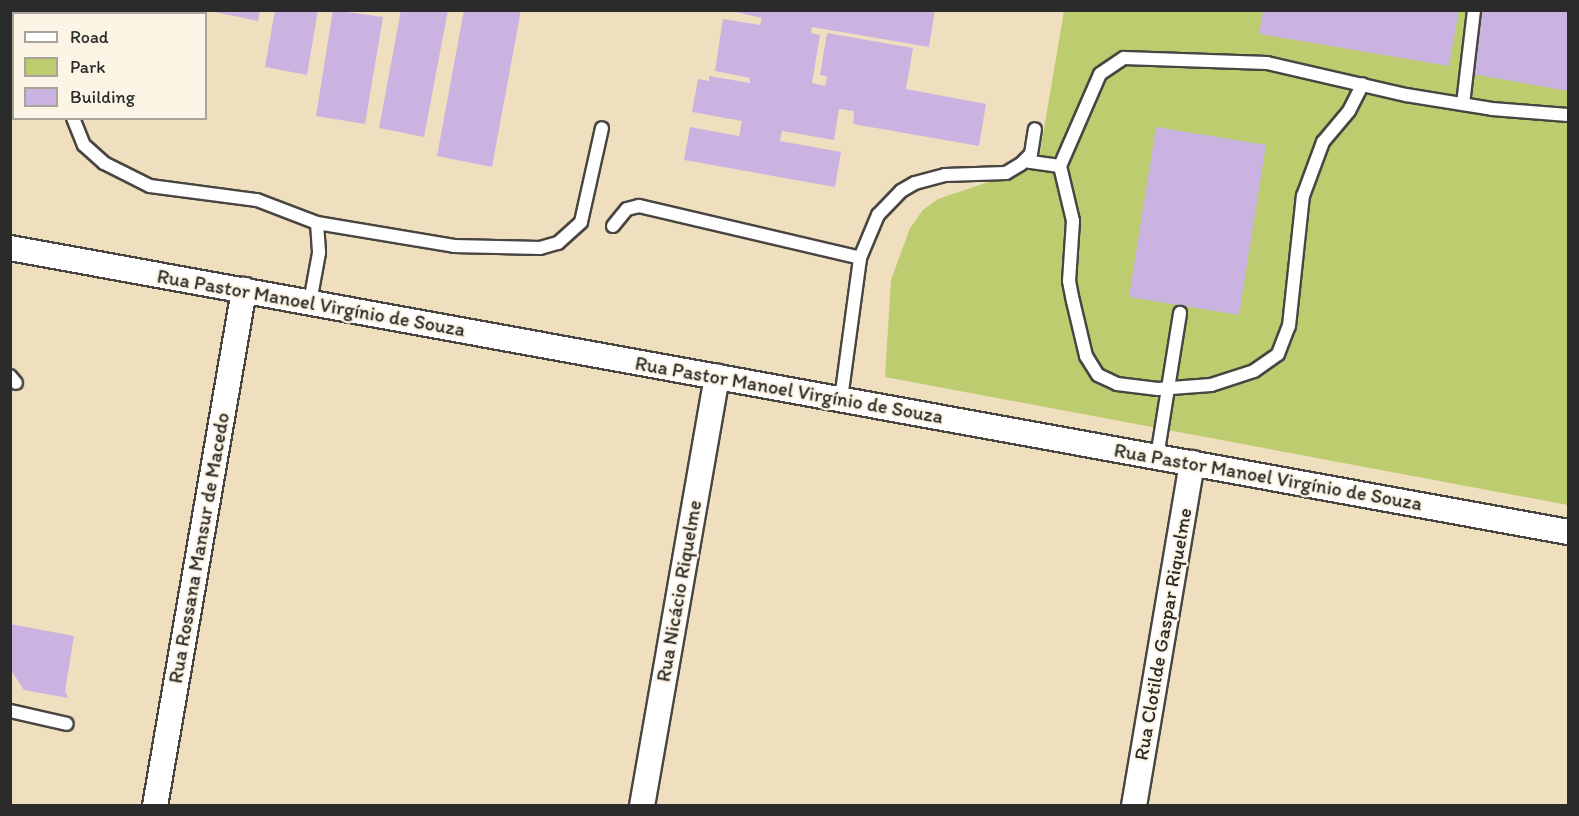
<!DOCTYPE html>
<html>
<head>
<meta charset="utf-8">
<style>
	body { margin:0 }
	#map { position:relative; width:1579px; height:816px; overflow:hidden; background:#f0dfbe; font-family:Itim,sans-serif }
	div>[style] { position:absolute }
	.green>* { inset:0; background:#bccc6f }
	.building>* { inset:0; background:#cab3e1 }
	.roads { filter:drop-shadow(2px 0 #494641) drop-shadow(-2px 0 #494641) drop-shadow(0 2px #494641) drop-shadow(0 -2px #494641) }
	.lane>* { height:12px; margin:-6px; padding:0 6px; transform-origin:6px; border-radius:6px; background:#fff }
	.street>* { height:24px; margin:-12px; padding:0 12px; transform-origin:12px; border-radius:12px; background:#fff }
	span { translate:-50% -50%; white-space:nowrap; text-align:center; line-height:1.15; -webkit-text-stroke:4.5px #fcf5e5; paint-order:stroke }
	.street-label { font-size:20px; color:#2b2b2b }
	.frame { position:absolute; inset:0; border:12px solid #2b2b2b; pointer-events:none }
	.legend { position:absolute; left:12px; top:12px; width:195px; height:108px; box-sizing:border-box; background:#fcf5e5; border:2px solid #a8a49b; margin:0; padding:8px 10px; list-style:none; font-size:18px; color:#2b2b2b }
	.legend li { display:flex; align-items:center; gap:12px; height:30px }
	.legend b { width:30px; border:2px solid #a8a49b }
</style>
</head>
<body>
<div id="map">
	<div class="green">
		<i style="clip-path:polygon(1064px 11px,1568px 11px,1568px 505px,885px 377px,891px 280px,910px 228px,923px 210px,938px 199px,1028px 169px,1040px 153px)"></i>
	</div>
	<div class="building">
		<i style="clip-path:polygon(205px 10px,260px 10px,258px 21px)"></i>
		<i style="clip-path:polygon(275px 10px,318px 10px,307px 75px,265px 67px)"></i>
		<i style="clip-path:polygon(333px 10px,383px 17px,365px 124px,316px 116px)"></i>
		<i style="clip-path:polygon(401px 10px,448px 10px,424px 137px,379px 128px)"></i>
		<i style="clip-path:polygon(464px 10px,521px 10px,492px 167px,437px 156px)"></i>
		<i style="clip-path:polygon(727px 10px,935px 10px,929px 47px,812px 27px,811px 33px,820px 35px,812px 83px,825px 86px,827px 76px,820px 75px,827px 33px,913px 48px,906px 89px,986px 104px,979px 146px,853px 124px,854px 111px,839px 109px,834px 140px,782px 131px,780px 141px,841px 152px,835px 187px,684px 160px,690px 127px,739px 136px,742px 121px,692px 112px,698px 79px,709px 81px,709px 76px,750px 83px,750px 78px,715px 71px,723px 19px,760px 25px,762px 18px)"></i>
		<i style="clip-path:polygon(1263px 10px,1459px 10px,1449px 66px,1259px 34px)"></i>
		<i style="clip-path:polygon(1483px 10px,1568px 10px,1568px 91px,1472px 74px)"></i>
		<i style="clip-path:polygon(1156px 127px,1266px 145px,1239px 315px,1129px 297px)"></i>
		<i style="clip-path:polygon(10px 624px,74px 636px,65px 691px,68px 698px,24px 690px,10px 669px)"></i>
	</div>
	<div class="roads">
		<div class="lane">
			<i style="left:86px;top:14px;width:4px;rotate:-90deg"></i>
			<i style="left:1463px;top:104px;width:95px;rotate:-83.3deg"></i>
			<i style="left:73px;top:118px;width:29px;rotate:68deg"></i>
			<i style="left:84px;top:145px;width:27px;rotate:42deg"></i>
			<i style="left:104px;top:163px;width:51px;rotate:26.6deg"></i>
			<i style="left:150px;top:186px;width:108px;rotate:7.5deg"></i>
			<i style="left:257px;top:200px;width:64px;rotate:21deg"></i>
			<i style="left:317px;top:223px;width:30px;rotate:86deg"></i>
			<i style="left:319px;top:253px;width:50px;rotate:100.4deg"></i>
			<i style="left:1024px;top:161px;width:36px;rotate:8deg"></i>
			<i style="left:1060px;top:166px;width:100px;rotate:-66.5deg"></i>
			<i style="left:1100px;top:74px;width:29px;rotate:-34deg"></i>
			<i style="left:1124px;top:58px;width:143px;rotate:2deg"></i>
			<i style="left:1267px;top:63px;width:143px;rotate:13deg"></i>
			<i style="left:1406px;top:95px;width:87px;rotate:9.2deg"></i>
			<i style="left:1492px;top:109px;width:76px;rotate:4.5deg"></i>
			<i style="left:1060px;top:166px;width:57px;rotate:76.7deg"></i>
			<i style="left:1073px;top:221px;width:60px;rotate:93.8deg"></i>
			<i style="left:1069px;top:281px;width:20px;rotate:79deg"></i>
			<i style="left:1073px;top:301px;width:57px;rotate:76.7deg"></i>
			<i style="left:1086px;top:356px;width:22px;rotate:58deg"></i>
			<i style="left:1098px;top:375px;width:21px;rotate:25deg"></i>
			<i style="left:1117px;top:384px;width:41px;rotate:7deg"></i>
			<i style="left:1158px;top:389px;width:53px;rotate:-4.3deg"></i>
			<i style="left:1211px;top:385px;width:45px;rotate:-18deg"></i>
			<i style="left:1254px;top:371px;width:29px;rotate:-35deg"></i>
			<i style="left:1278px;top:354px;width:30px;rotate:-69deg"></i>
			<i style="left:1289px;top:326px;width:131px;rotate:-83.9deg"></i>
			<i style="left:1303px;top:196px;width:58px;rotate:-69.7deg"></i>
			<i style="left:1323px;top:142px;width:40px;rotate:-50deg"></i>
			<i style="left:1349px;top:111px;width:30px;rotate:-63deg"></i>
			<i style="left:317px;top:223px;width:139px;rotate:9.5deg"></i>
			<i style="left:454px;top:246px;width:86px;rotate:1.3deg"></i>
			<i style="left:540px;top:248px;width:19px;rotate:-16deg"></i>
			<i style="left:558px;top:243px;width:31px;rotate:-42deg"></i>
			<i style="left:581px;top:222px;width:96px;rotate:-77.4deg"></i>
			<i style="left:613px;top:226px;width:22px;rotate:-51deg"></i>
			<i style="left:627px;top:209px;width:12px;rotate:-14deg"></i>
			<i style="left:639px;top:206px;width:227px;rotate:13.2deg"></i>
			<i style="left:10px;top:376px;width:9px;rotate:49deg"></i>
			<i style="left:841px;top:399px;width:142px;rotate:-82.3deg"></i>
			<i style="left:860px;top:258px;width:47px;rotate:-67.3deg"></i>
			<i style="left:878px;top:215px;width:33px;rotate:-46deg"></i>
			<i style="left:901px;top:191px;width:16px;rotate:-30deg"></i>
			<i style="left:915px;top:183px;width:31px;rotate:-15deg"></i>
			<i style="left:945px;top:175px;width:61px;rotate:-1.9deg"></i>
			<i style="left:1006px;top:173px;width:17px;rotate:-31deg"></i>
			<i style="left:1021px;top:164px;width:14px;rotate:-45deg"></i>
			<i style="left:1031px;top:154px;width:25px;rotate:-81deg"></i>
			<i style="left:1157px;top:457px;width:146px;rotate:-80.9deg"></i>
			<i style="left:10px;top:711px;width:58px;rotate:12.8deg"></i>
		</div>
		<div class="street">
			<i style="left:10px;top:248px;width:1584px;rotate:10.33deg"></i>
			<i style="left:155px;top:806px;width:524px;rotate:-80.21deg"></i>
			<i style="left:642px;top:806px;width:436px;rotate:-80.1deg"></i>
			<i style="left:1134px;top:806px;width:348px;rotate:-80.4deg"></i>
		</div>
	</div>
	<div class="street-label">
		<span style="left:311px;top:303px;rotate:10deg">Rua Pastor Manoel Virgínio de Souza</span>
		<span style="left:789px;top:390px;rotate:10deg">Rua Pastor Manoel Virgínio de Souza</span>
		<span style="left:1268px;top:477px;rotate:10deg">Rua Pastor Manoel Virgínio de Souza</span>
		<span style="left:199px;top:548px;rotate:-80deg">Rua Rossana Mansur de Macedo</span>
		<span style="left:679px;top:591px;rotate:-80deg">Rua Nicácio Riquelme</span>
		<span style="left:1163px;top:634px;rotate:-80deg">Rua Clotilde Gaspar Riquelme</span>
	</div>
	<div class="frame"></div>
	<ul class="legend">
	<li><b style="height:8px;background:#fff"></b>Road</li>
	<li><b style="height:16px;background:#bccc6f"></b>Park</li>
	<li><b style="height:16px;background:#cab3e1"></b>Building</li>
	</ul>
</div>
</body>
</html>
